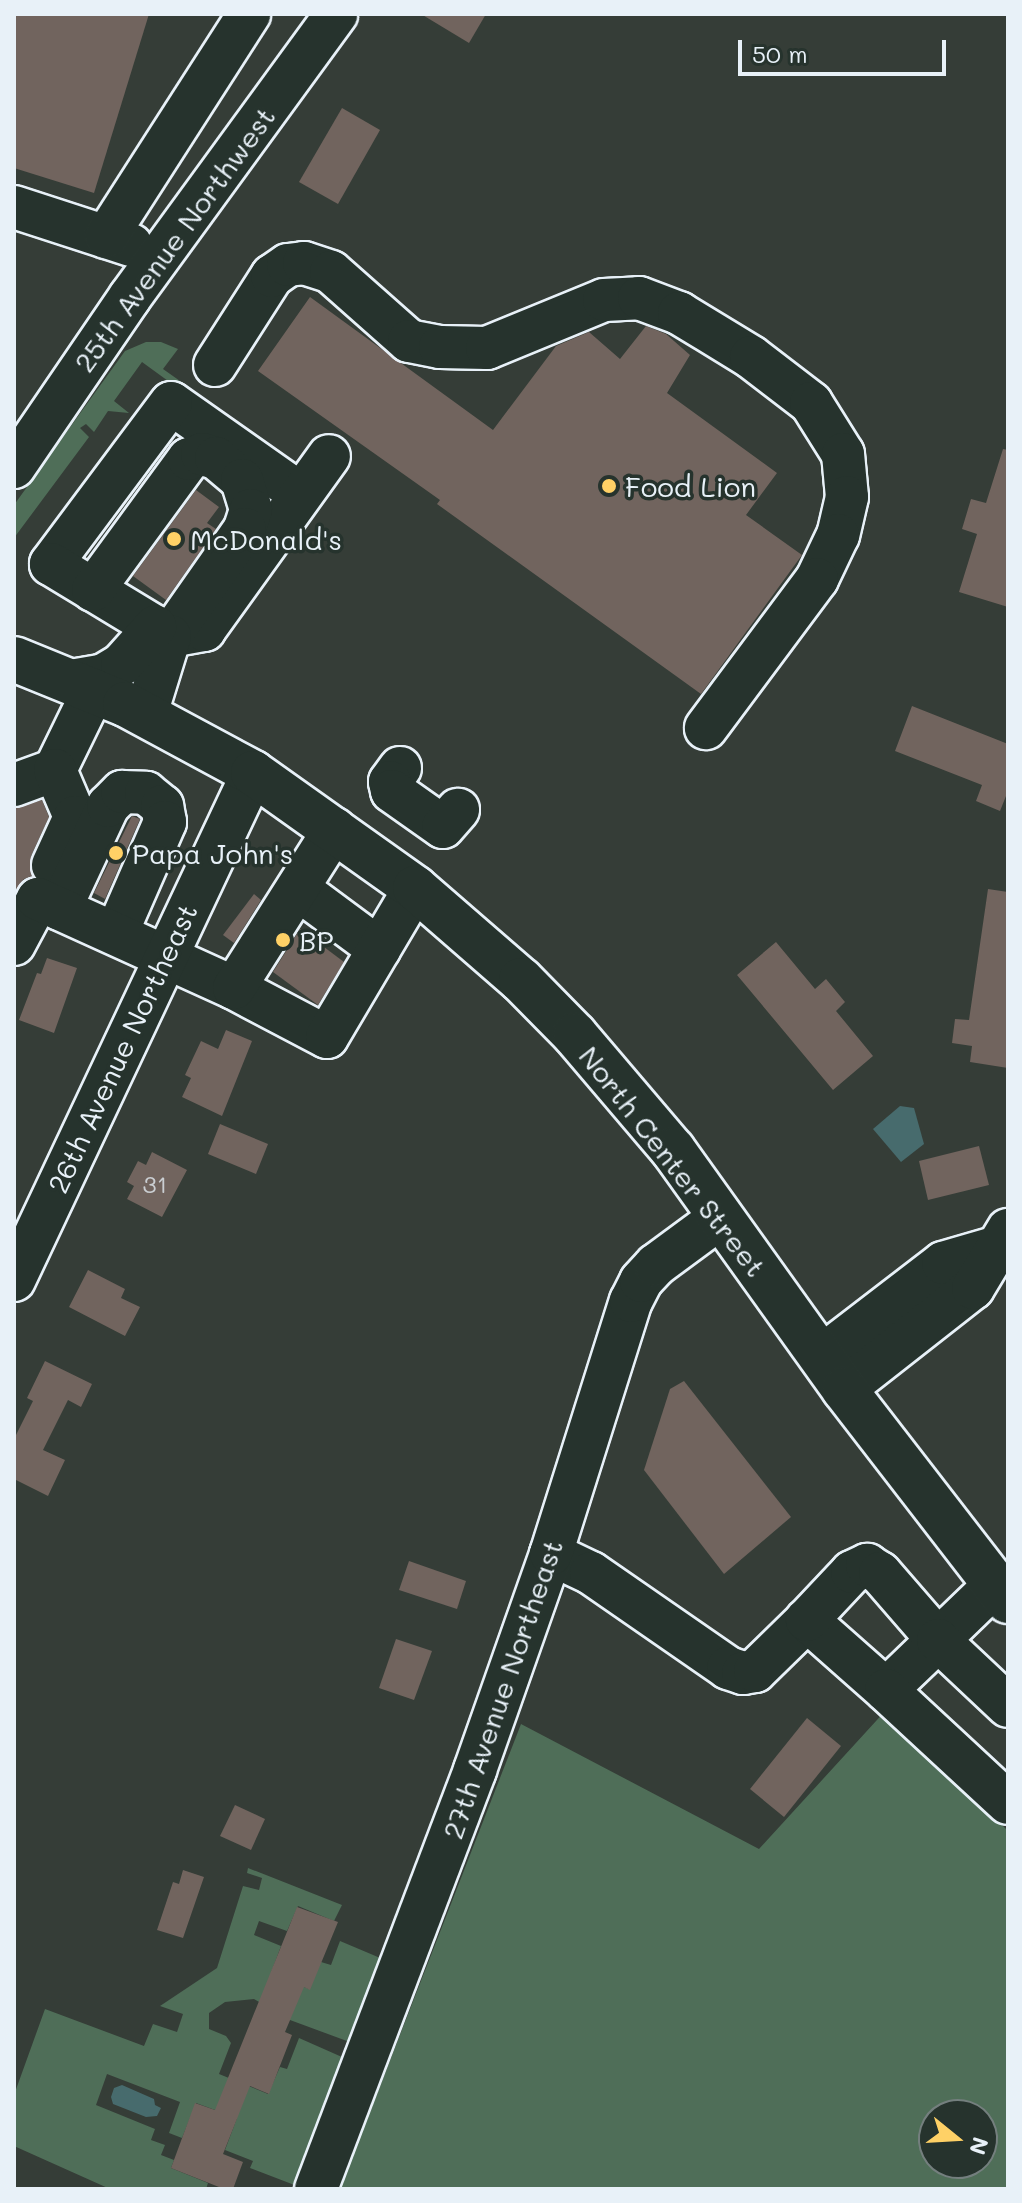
<!DOCTYPE html>
<style>
body{margin:0}
#map{position:relative;width:1022px;height:2203px;overflow:hidden;background:#353d37;font-family:Mali,sans-serif}
div>[style]{position:absolute}
.green>*{inset:0;background:#4f6e58}
.water>*{inset:0;background:#476b6d}
.building>*{inset:0;background:#71645e}
.roads{filter:drop-shadow(2px 0 #e8f1f8) drop-shadow(-2px 0 #e8f1f8) drop-shadow(0 2px #e8f1f8) drop-shadow(0 -2px #e8f1f8)}
.minor>*{height:42px;margin:-21px;padding:0 21px;transform-origin:21px;border-radius:21px;background:#26332d}
.major>*{height:44px;margin:-22px;padding:0 22px;transform-origin:22px;border-radius:22px;background:#26332d}
.dots>*{width:22px;height:22px;translate:-50% -50%;box-sizing:border-box;border:4px solid #26332d;border-radius:50%}
span{translate:-50% -50%;white-space:nowrap;text-align:center;line-height:1.15;-webkit-text-stroke:7px #26332d;paint-order:stroke}
.number-label{font-size:24px;color:#caced2}
.number-label span{-webkit-text-stroke-width:0}
.street-label{font-size:28px;color:#e8f1f8}
.poi-label{font-size:28px;color:#e8f1f8}
.left{translate:0 -50%;text-align:left}
.frame{position:absolute;inset:0;border:16px solid #e8f1f8;pointer-events:none}
.north{position:absolute;left:918px;top:2099px;width:80px;height:80px;box-sizing:border-box;background:#26332d;border:2px solid #747f7e;border-radius:50%;rotate:108deg;font-size:22px;font-weight:700;line-height:32px;text-align:center;color:#e8f1f8}
.north::after{content:'';display:block;margin:auto;width:28px;height:36px;background:#ffd166;clip-path:polygon(50% 0,100% 100%,50% 72%,0 100%)}
.scale{position:absolute;left:738px;top:40px;width:208px;height:36px;box-sizing:border-box;border:4px solid #e8f1f8;border-top:0;padding-left:10px;font-size:24px;line-height:28px;white-space:nowrap;color:#e8f1f8;-webkit-text-stroke:6px #26332d;paint-order:stroke}
</style>
<div id="map">
<div class="green">
<div style="clip-path:polygon(161px 342px,178px 349px,163px 369px,278px 450px,274px 458px,142px 362px,114px 401px,129px 413px,108px 411px,94px 432px,86px 424px,80px 428px,89px 437px,14px 538px,14px 505px,125px 351px,146px 342px)"></div>
<div style="clip-path:polygon(evenodd,887px 1709px,1008px 1831px,1008px 2189px,340px 2189px,521px 1724px,759px 1849px,887px 1709px,934px 2115px,982px 2115px,982px 2163px,934px 2163px,934px 2115px)"></div>
<div style="clip-path:polygon(248px 1868px,342px 1905px,334px 1921px,298px 1906px,287px 1931px,259px 1921px,254px 1935px,281px 1946px,271px 1973px,309px 1989px,321px 1962px,331px 1965px,340px 1941px,385px 1960px,355px 2044px,290px 2020px,254px 1999px,225px 2002px,209px 2013px,209px 2029px,226px 2036px,231px 2043px,219px 2074px,268px 2094px,280px 2067px,287px 2069px,299px 2038px,351px 2061px,297px 2186px,250px 2168px,253px 2161px,225px 2150px,237px 2118px,196px 2103px,182px 2138px,169px 2133px,180px 2102px,107px 2074px,96px 2105px,155px 2129px,151px 2140px,165px 2145px,161px 2155px,174px 2160px,171px 2168px,208px 2183px,206px 2189px,110px 2189px,14px 2146px,14px 2095px,45px 2009px,144px 2046px,153px 2024px,177px 2032px,183px 2014px,160px 2006px,217px 1968px,243px 1886px,259px 1890px,262px 1878px,247px 1873px)"></div>
</div>
<div class="water">
<div style="clip-path:polygon(900px 1106px,914px 1108px,924px 1144px,901px 1162px,873px 1129px)"></div>
<div style="clip-path:polygon(122px 2085px,154px 2099px,155px 2105px,161px 2108px,157px 2116px,146px 2117px,113px 2104px,111px 2097px,114px 2088px)"></div>
</div>
<div class="building">
<div style="clip-path:polygon(14px 14px,149px 14px,94px 193px,14px 168px)"></div>
<div style="clip-path:polygon(421px 14px,486px 14px,469px 43px)"></div>
<div style="clip-path:polygon(342px 108px,380px 130px,338px 204px,299px 182px)"></div>
<div style="clip-path:polygon(310px 297px,493px 430px,556px 346px,589px 332px,620px 359px,646px 326px,666px 334px,690px 355px,667px 393px,777px 473px,746px 515px,802px 555px,701px 694px,437px 504px,440px 500px,258px 371px)"></div>
<div style="clip-path:polygon(1003px 449px,1008px 450px,1008px 607px,959px 592px,977px 534px,962px 529px,971px 499px,986px 503px)"></div>
<div style="clip-path:polygon(196px 490px,219px 507px,207px 523px,216px 529px,166px 600px,133px 576px)"></div>
<div style="clip-path:polygon(912px 706px,1008px 744px,1008px 791px,1000px 811px,976px 801px,982px 785px,895px 751px)"></div>
<div style="clip-path:polygon(42px 800px,49px 817px,31px 856px,32px 876px,24px 879px,14px 893px,14px 808px)"></div>
<div style="clip-path:polygon(132px 816px,140px 819px,105px 899px,94px 893px)"></div>
<div style="clip-path:polygon(988px 889px,1008px 892px,1008px 1068px,970px 1062px,972px 1046px,952px 1043px,955px 1019px,969px 1020px)"></div>
<div style="clip-path:polygon(254px 894px,261px 900px,234px 943px,223px 935px)"></div>
<div style="clip-path:polygon(300px 929px,344px 962px,318px 1005px,273px 972px)"></div>
<div style="clip-path:polygon(776px 942px,815px 989px,826px 979px,845px 1002px,836px 1011px,873px 1056px,833px 1090px,737px 975px)"></div>
<div style="clip-path:polygon(47px 958px,77px 968px,54px 1033px,19px 1020px,37px 973px,41px 974px)"></div>
<div style="clip-path:polygon(226px 1030px,252px 1041px,222px 1116px,182px 1097px,191px 1078px,185px 1075px,201px 1041px,218px 1049px)"></div>
<div style="clip-path:polygon(220px 1124px,268px 1144px,256px 1174px,208px 1154px)"></div>
<div style="clip-path:polygon(979px 1146px,989px 1185px,928px 1200px,919px 1161px)"></div>
<div style="clip-path:polygon(152px 1152px,187px 1170px,162px 1217px,127px 1199px,134px 1186px,127px 1182px,138px 1161px,146px 1165px)"></div>
<div style="clip-path:polygon(88px 1270px,125px 1289px,121px 1298px,140px 1307px,125px 1336px,69px 1307px)"></div>
<div style="clip-path:polygon(45px 1361px,92px 1384px,81px 1407px,68px 1400px,43px 1450px,65px 1460px,48px 1496px,14px 1479px,14px 1439px,33px 1401px,27px 1398px)"></div>
<div style="clip-path:polygon(684px 1381px,791px 1517px,724px 1574px,644px 1470px,670px 1389px)"></div>
<div style="clip-path:polygon(409px 1561px,466px 1581px,457px 1609px,399px 1590px)"></div>
<div style="clip-path:polygon(396px 1639px,432px 1651px,414px 1700px,379px 1688px)"></div>
<div style="clip-path:polygon(807px 1718px,841px 1746px,784px 1817px,750px 1789px)"></div>
<div style="clip-path:polygon(235px 1805px,265px 1819px,251px 1850px,220px 1836px)"></div>
<div style="clip-path:polygon(183px 1870px,204px 1877px,183px 1938px,157px 1930px,173px 1882px,179px 1884px)"></div>
<div style="clip-path:polygon(297px 1907px,338px 1922px,310px 1990px,304px 1987px,285px 2032px,292px 2035px,269px 2094px,250px 2086px,223px 2154px,243px 2162px,233px 2189px,224px 2189px,171px 2168px,195px 2103px,215px 2110px)"></div>
</div>
<div class="roads">
<div class="minor">
<div style="left:14px;top:207px;width:123px;rotate:18deg"></div>
<div style="left:106px;top:237px;width:265px;rotate:-57.3deg"></div>
<div style="left:215px;top:365px;width:106px;rotate:-57.4deg"></div>
<div style="left:272px;top:276px;width:19px;rotate:-35deg"></div>
<div style="left:288px;top:265px;width:16px;rotate:-7deg"></div>
<div style="left:304px;top:263px;width:28px;rotate:18deg"></div>
<div style="left:331px;top:272px;width:104px;rotate:41.5deg"></div>
<div style="left:409px;top:341px;width:32px;rotate:11deg"></div>
<div style="left:440px;top:347px;width:47px;rotate:1.2deg"></div>
<div style="left:487px;top:348px;width:126px;rotate:-22.3deg"></div>
<div style="left:604px;top:300px;width:35px;rotate:-3deg"></div>
<div style="left:639px;top:298px;width:43px;rotate:20.6deg"></div>
<div style="left:679px;top:313px;width:84px;rotate:31.4deg"></div>
<div style="left:751px;top:357px;width:76px;rotate:37.5deg"></div>
<div style="left:811px;top:403px;width:60px;rotate:57.9deg"></div>
<div style="left:843px;top:454px;width:43px;rotate:84.7deg"></div>
<div style="left:847px;top:497px;width:39px;rotate:103deg"></div>
<div style="left:838px;top:535px;width:49px;rotate:115.5deg"></div>
<div style="left:817px;top:579px;width:186px;rotate:126.7deg"></div>
<div style="left:14px;top:467px;width:206px;rotate:-55.7deg"></div>
<div style="left:130px;top:297px;width:350px;rotate:-53.9deg"></div>
<div style="left:299px;top:493px;width:156px;rotate:-144.9deg"></div>
<div style="left:171px;top:403px;width:201px;rotate:126.7deg"></div>
<div style="left:51px;top:564px;width:139px;rotate:31.2deg"></div>
<div style="left:170px;top:636px;width:35px;rotate:-10deg"></div>
<div style="left:204px;top:630px;width:214px;rotate:-54.3deg"></div>
<div style="left:93px;top:590px;width:162px;rotate:-53.8deg"></div>
<div style="left:189px;top:459px;width:14px;rotate:-21deg"></div>
<div style="left:202px;top:454px;width:15px;rotate:16deg"></div>
<div style="left:216px;top:458px;width:34px;rotate:40deg"></div>
<div style="left:242px;top:480px;width:31px;rotate:73deg"></div>
<div style="left:251px;top:510px;width:20px;rotate:108deg"></div>
<div style="left:245px;top:529px;width:131px;rotate:125deg"></div>
<div style="left:170px;top:636px;width:82px;rotate:107.1deg"></div>
<div style="left:71px;top:681px;width:34px;rotate:-10deg"></div>
<div style="left:104px;top:675px;width:21px;rotate:-31deg"></div>
<div style="left:122px;top:664px;width:50px;rotate:-48.3deg"></div>
<div style="left:400px;top:768px;width:17px;rotate:126deg"></div>
<div style="left:390px;top:782px;width:9px;rotate:77deg"></div>
<div style="left:392px;top:791px;width:62px;rotate:35.2deg"></div>
<div style="left:443px;top:827px;width:23px;rotate:-49deg"></div>
<div style="left:55px;top:770px;width:89px;rotate:-64deg"></div>
<div style="left:14px;top:785px;width:44px;rotate:-20.1deg"></div>
<div style="left:55px;top:770px;width:51px;rotate:66.9deg"></div>
<div style="left:75px;top:817px;width:53px;rotate:114.6deg"></div>
<div style="left:298px;top:889px;width:101px;rotate:36.5deg"></div>
<div style="left:60px;top:909px;width:114px;rotate:-65deg"></div>
<div style="left:108px;top:806px;width:20px;rotate:-45deg"></div>
<div style="left:122px;top:792px;width:24px;rotate:2deg"></div>
<div style="left:146px;top:793px;width:21px;rotate:39deg"></div>
<div style="left:162px;top:806px;width:16px;rotate:79deg"></div>
<div style="left:165px;top:822px;width:122px;rotate:113.6deg"></div>
<div style="left:14px;top:944px;width:51px;rotate:-61.9deg"></div>
<div style="left:38px;top:899px;width:215px;rotate:24.4deg"></div>
<div style="left:234px;top:988px;width:105px;rotate:27.8deg"></div>
<div style="left:327px;top:1037px;width:173px;rotate:-59.4deg"></div>
<div style="left:234px;top:988px;width:188px;rotate:-57.6deg"></div>
<div style="left:14px;top:1280px;width:561px;rotate:-64.76deg"></div>
<div style="left:821px;top:1357px;width:154px;rotate:-37.6deg"></div>
<div style="left:943px;top:1263px;width:53px;rotate:-16.4deg"></div>
<div style="left:844px;top:1389px;width:164px;rotate:-38.1deg"></div>
<div style="left:973px;top:1288px;width:68px;rotate:-58.9deg"></div>
<div style="left:551px;top:1554px;width:44px;rotate:25.4deg"></div>
<div style="left:591px;top:1573px;width:167px;rotate:34.7deg"></div>
<div style="left:728px;top:1668px;width:16px;rotate:18deg"></div>
<div style="left:743px;top:1673px;width:12px;rotate:-9deg"></div>
<div style="left:755px;top:1671px;width:73px;rotate:-44.4deg"></div>
<div style="left:995px;top:1585px;width:79px;rotate:136deg"></div>
<div style="left:938px;top:1640px;width:72px;rotate:136.1deg"></div>
<div style="left:886px;top:1690px;width:106px;rotate:-138.5deg"></div>
<div style="left:807px;top:1620px;width:66px;rotate:-46.8deg"></div>
<div style="left:852px;top:1572px;width:17px;rotate:-25deg"></div>
<div style="left:867px;top:1565px;width:15px;rotate:32deg"></div>
<div style="left:880px;top:1573px;width:89px;rotate:49.1deg"></div>
<div style="left:938px;top:1640px;width:96px;rotate:43.3deg"></div>
<div style="left:886px;top:1690px;width:166px;rotate:42.8deg"></div>
<div style="left:316px;top:2189px;width:448px;rotate:-69.2deg"></div>
<div style="left:475px;top:1770px;width:229px;rotate:-70.6deg"></div>
<div style="left:551px;top:1554px;width:265px;rotate:-72.5deg"></div>
<div style="left:631px;top:1301px;width:22px;rotate:-63deg"></div>
<div style="left:641px;top:1281px;width:22px;rotate:-47deg"></div>
<div style="left:656px;top:1265px;width:81px;rotate:-36.4deg"></div>
</div>
<div class="major">
<div style="left:14px;top:659px;width:120px;rotate:22.1deg"></div>
<div style="left:125px;top:704px;width:145px;rotate:28.3deg"></div>
<div style="left:253px;top:773px;width:199px;rotate:35.4deg"></div>
<div style="left:415px;top:888px;width:140px;rotate:41deg"></div>
<div style="left:521px;top:980px;width:77px;rotate:45.5deg"></div>
<div style="left:575px;top:1035px;width:151px;rotate:49.6deg"></div>
<div style="left:673px;top:1150px;width:294px;rotate:54.4deg"></div>
<div style="left:844px;top:1389px;width:268px;rotate:52.3deg"></div>
</div>
</div>
<div class="dots">
<div style="left:609px;top:486px;background:#ffd166"></div>
<div style="left:174px;top:539px;background:#ffd166"></div>
<div style="left:116px;top:853px;background:#ffd166"></div>
<div style="left:283px;top:940px;background:#ffd166"></div>
</div>
<div class="number-label">
<span style="left:155px;top:1184px">31</span>
</div>
<div class="street-label">
<span style="left:174px;top:239px;rotate:-54deg">25th Avenue Northwest</span>
<span style="left:122px;top:1048px;rotate:-65deg">26th Avenue Northeast</span>
<span style="left:673px;top:1161px;rotate:52deg">North Center Street</span>
<span style="left:502px;top:1689px;rotate:-71deg">27th Avenue Northeast</span>
</div>
<div class="poi-label">
<span class="left" style="left:625px;top:486px">Food Lion</span>
<span class="left" style="left:190px;top:539px">McDonald's</span>
<span class="left" style="left:132px;top:853px">Papa John's</span>
<span class="left" style="left:299px;top:940px">BP</span>
</div>
<div class="frame"></div>
<div class="north">N</div>
<div class="scale">50 m</div>
</div>
